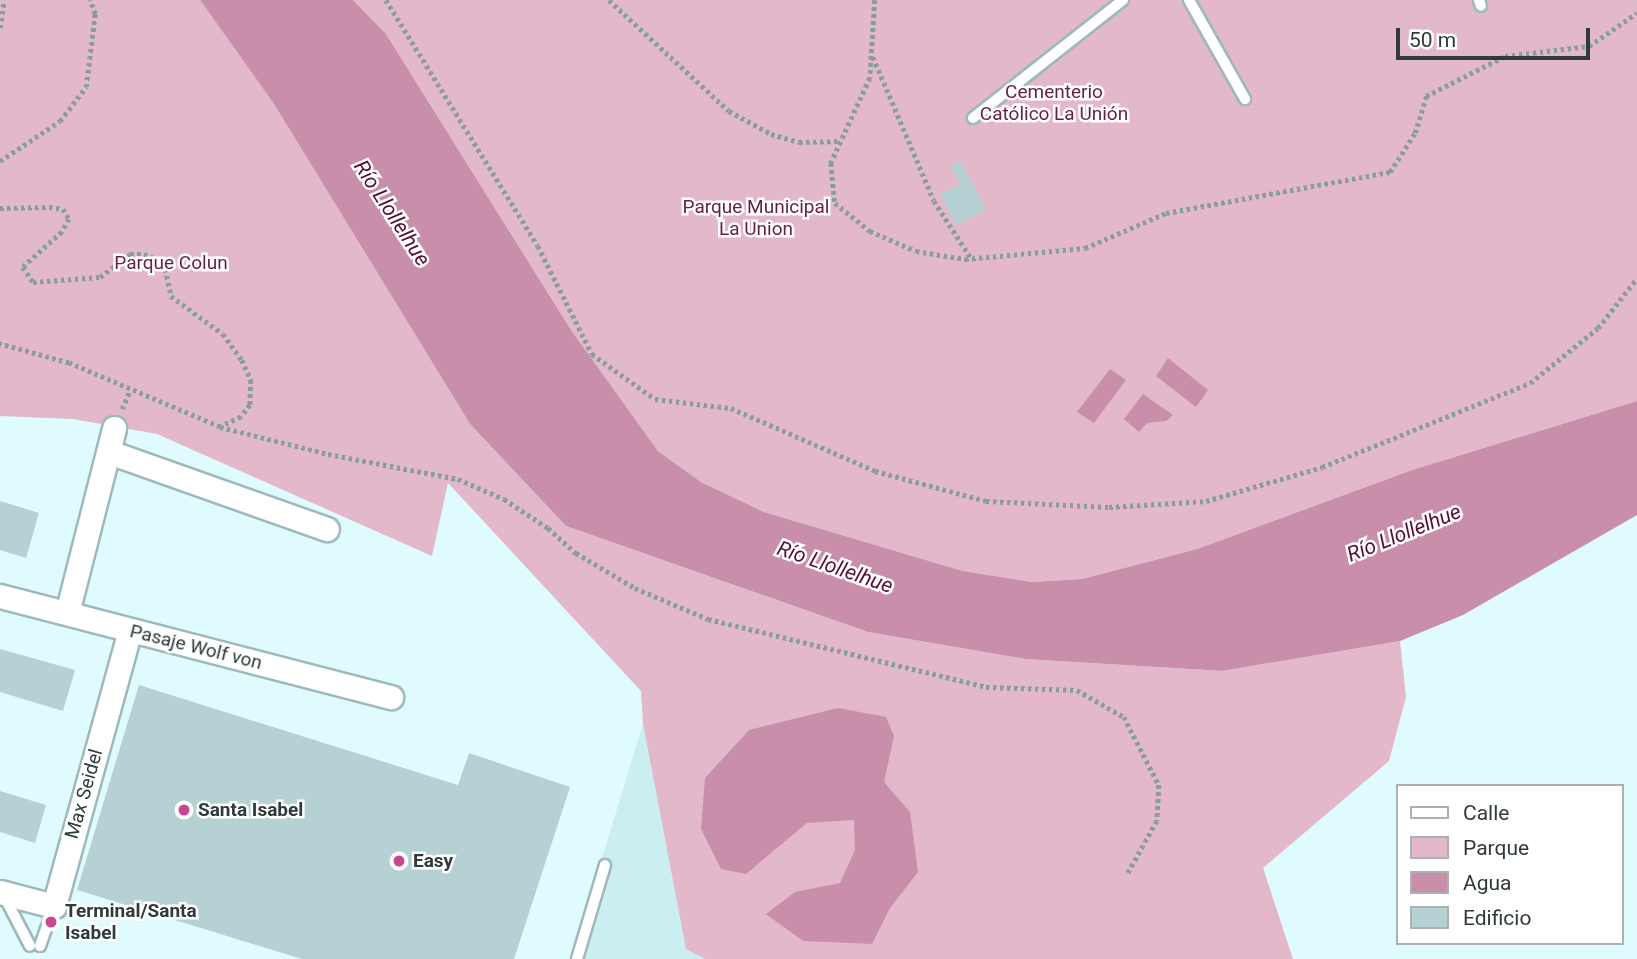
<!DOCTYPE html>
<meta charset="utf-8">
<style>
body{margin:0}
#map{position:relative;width:1637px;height:959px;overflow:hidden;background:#dffbfd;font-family:Roboto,sans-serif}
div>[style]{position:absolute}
.built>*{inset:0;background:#cbeef1}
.green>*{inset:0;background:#e3b8cb}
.water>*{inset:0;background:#c98ea9}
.building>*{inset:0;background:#b6d1d4}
.path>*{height:4.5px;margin-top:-2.25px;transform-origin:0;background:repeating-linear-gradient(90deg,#899d9e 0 3.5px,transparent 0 7px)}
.roads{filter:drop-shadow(2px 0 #9eb9bb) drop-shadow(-2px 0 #9eb9bb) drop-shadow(0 2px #9eb9bb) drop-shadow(0 -2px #9eb9bb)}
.service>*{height:10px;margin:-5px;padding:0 5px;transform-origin:5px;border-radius:5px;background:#fff}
.minor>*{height:23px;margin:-11.5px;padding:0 11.5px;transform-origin:11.5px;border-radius:11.5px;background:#fff}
.dots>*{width:19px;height:19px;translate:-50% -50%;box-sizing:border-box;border:4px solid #fff;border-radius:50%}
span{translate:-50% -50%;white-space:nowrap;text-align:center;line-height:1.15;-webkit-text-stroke:5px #fff;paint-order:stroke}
.park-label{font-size:19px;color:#651f45}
.street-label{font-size:19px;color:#2f3a3b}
.poi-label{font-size:19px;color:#2f3a3b;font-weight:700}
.left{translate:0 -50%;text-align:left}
.water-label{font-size:21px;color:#550f37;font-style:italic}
.legend{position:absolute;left:1396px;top:784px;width:228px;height:161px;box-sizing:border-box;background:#fff;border:2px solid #acb0b1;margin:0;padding:9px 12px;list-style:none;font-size:21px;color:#2f3a3b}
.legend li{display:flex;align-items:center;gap:14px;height:35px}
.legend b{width:35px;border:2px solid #acb0b1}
.scale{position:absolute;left:1396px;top:28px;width:194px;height:32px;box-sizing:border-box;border:4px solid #2f3a3b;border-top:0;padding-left:9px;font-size:21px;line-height:24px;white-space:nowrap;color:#2f3a3b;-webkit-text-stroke:5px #fff;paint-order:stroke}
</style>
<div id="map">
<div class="built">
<div style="clip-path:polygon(643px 724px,686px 948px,705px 959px,571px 959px)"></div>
</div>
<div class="green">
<div style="clip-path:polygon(0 0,200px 0,274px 104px,470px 424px,566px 526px,868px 632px,1026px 659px,1222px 671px,1400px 641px,1406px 697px,1389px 761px,1263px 868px,1293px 959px,705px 959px,686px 949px,643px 724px,641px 691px,448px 483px,432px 556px,157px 434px,73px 419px,0 416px)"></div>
<div style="clip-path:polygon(353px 0,1637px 0,1637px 401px,1412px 470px,1197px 549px,1082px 579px,1032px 582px,963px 571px,764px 512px,701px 482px,658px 451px,571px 330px,386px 34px)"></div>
</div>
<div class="water">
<div style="clip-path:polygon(200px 0,353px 0,386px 34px,571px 330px,658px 451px,701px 482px,764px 512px,963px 571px,1032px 582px,1082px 579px,1197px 549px,1412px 470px,1637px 401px,1637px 515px,1463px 615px,1400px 641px,1222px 671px,1026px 659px,868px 632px,566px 526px,470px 424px,274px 104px)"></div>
<div style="clip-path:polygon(1168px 358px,1208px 390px,1196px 407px,1156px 376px)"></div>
<div style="clip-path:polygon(1110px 369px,1126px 380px,1094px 423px,1077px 412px)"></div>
<div style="clip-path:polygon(1143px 394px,1173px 415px,1166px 421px,1147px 423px,1139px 432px,1124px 419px)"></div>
<div style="clip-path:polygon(838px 708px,886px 717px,894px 736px,884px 782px,910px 812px,918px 872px,890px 908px,872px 944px,803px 941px,766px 914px,795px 892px,840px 883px,855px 850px,854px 820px,807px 823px,746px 874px,721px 869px,701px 829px,705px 778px,749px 730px)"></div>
</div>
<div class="building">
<div style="clip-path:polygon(961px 161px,986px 210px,956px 225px,940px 194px,960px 184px,950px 166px)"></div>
<div style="clip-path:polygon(0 501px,39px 513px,26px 558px,0 550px)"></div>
<div style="clip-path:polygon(0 649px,75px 670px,63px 711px,0 692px)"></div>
<div style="clip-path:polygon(139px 685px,458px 785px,469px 753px,570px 787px,514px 959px,302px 959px,77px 890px)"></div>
<div style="clip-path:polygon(0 791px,46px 805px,35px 843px,0 832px)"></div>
</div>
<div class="path">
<div style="left:386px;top:0;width:289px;rotate:58.3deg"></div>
<div style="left:538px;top:246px;width:121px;rotate:63.4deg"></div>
<div style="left:592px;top:354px;width:77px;rotate:35.5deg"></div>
<div style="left:655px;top:399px;width:77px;rotate:6.8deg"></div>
<div style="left:731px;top:408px;width:157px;rotate:23.6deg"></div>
<div style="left:875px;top:471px;width:115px;rotate:15.1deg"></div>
<div style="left:986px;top:501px;width:123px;rotate:2.8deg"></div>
<div style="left:1109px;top:507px;width:97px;rotate:-3.5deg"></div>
<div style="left:1206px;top:501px;width:121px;rotate:-16.3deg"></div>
<div style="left:1322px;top:467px;width:224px;rotate:-22deg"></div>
<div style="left:1530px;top:383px;width:87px;rotate:-39deg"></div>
<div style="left:1598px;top:328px;width:63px;rotate:-52deg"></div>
<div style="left:609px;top:0;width:163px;rotate:42.8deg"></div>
<div style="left:729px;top:111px;width:48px;rotate:28.7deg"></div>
<div style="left:771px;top:134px;width:29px;rotate:16deg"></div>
<div style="left:799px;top:142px;width:42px;rotate:-1.4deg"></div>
<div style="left:875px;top:0;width:78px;rotate:93.7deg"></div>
<div style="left:870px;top:78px;width:94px;rotate:114.6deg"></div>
<div style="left:831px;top:163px;width:40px;rotate:84.3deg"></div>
<div style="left:835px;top:203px;width:45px;rotate:38.7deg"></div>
<div style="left:870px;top:231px;width:50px;rotate:23.5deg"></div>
<div style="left:916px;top:251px;width:50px;rotate:9.3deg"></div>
<div style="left:965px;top:259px;width:121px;rotate:-5.2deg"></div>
<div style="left:1085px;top:248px;width:88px;rotate:-23.4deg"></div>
<div style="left:1166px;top:213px;width:228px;rotate:-10.4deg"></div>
<div style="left:1390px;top:172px;width:46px;rotate:-57.3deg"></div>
<div style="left:1415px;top:133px;width:39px;rotate:-73deg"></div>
<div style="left:1426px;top:96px;width:89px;rotate:-26.9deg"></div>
<div style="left:1505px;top:56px;width:85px;rotate:-6.8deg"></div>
<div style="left:1589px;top:46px;width:58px;rotate:-34.5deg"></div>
<div style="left:0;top:28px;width:28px;rotate:-82deg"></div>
<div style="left:873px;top:57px;width:156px;rotate:67deg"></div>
<div style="left:934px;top:201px;width:68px;rotate:57deg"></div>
<div style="left:0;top:161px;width:72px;rotate:-33.7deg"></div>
<div style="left:60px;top:121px;width:43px;rotate:-52.6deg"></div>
<div style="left:86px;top:87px;width:74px;rotate:-83deg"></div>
<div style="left:95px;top:14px;width:15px;rotate:-110deg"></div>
<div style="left:0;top:208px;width:49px;rotate:-1.2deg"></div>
<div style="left:49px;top:207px;width:14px;rotate:8deg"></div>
<div style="left:63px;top:209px;width:12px;rotate:59deg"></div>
<div style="left:69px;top:219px;width:15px;rotate:118deg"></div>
<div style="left:62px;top:232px;width:52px;rotate:138.1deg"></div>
<div style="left:23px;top:267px;width:18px;rotate:56deg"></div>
<div style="left:33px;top:282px;width:67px;rotate:-4.3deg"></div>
<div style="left:100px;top:277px;width:38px;rotate:-37deg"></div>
<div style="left:130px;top:254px;width:14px"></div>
<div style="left:144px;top:254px;width:22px;rotate:22deg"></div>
<div style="left:164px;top:262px;width:35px;rotate:78deg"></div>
<div style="left:171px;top:296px;width:64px;rotate:36.2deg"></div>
<div style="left:223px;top:334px;width:32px;rotate:54deg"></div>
<div style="left:242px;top:360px;width:22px;rotate:66deg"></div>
<div style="left:251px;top:380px;width:25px;rotate:92deg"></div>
<div style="left:250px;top:405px;width:15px;rotate:127deg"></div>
<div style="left:241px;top:417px;width:23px;rotate:155deg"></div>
<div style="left:220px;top:427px;width:164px;rotate:-157deg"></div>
<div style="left:69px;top:363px;width:72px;rotate:-164.6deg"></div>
<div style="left:122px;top:409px;width:21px;rotate:-67deg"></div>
<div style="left:220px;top:427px;width:111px;rotate:14deg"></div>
<div style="left:328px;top:454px;width:132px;rotate:10.9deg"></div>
<div style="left:458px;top:479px;width:50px;rotate:23.5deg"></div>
<div style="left:504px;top:499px;width:53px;rotate:33.4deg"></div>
<div style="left:548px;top:528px;width:38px;rotate:42deg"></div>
<div style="left:576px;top:553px;width:69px;rotate:30.7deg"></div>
<div style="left:635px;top:588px;width:79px;rotate:23deg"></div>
<div style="left:708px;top:619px;width:286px;rotate:13.7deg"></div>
<div style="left:986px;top:687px;width:91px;rotate:1.9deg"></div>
<div style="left:1077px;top:690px;width:54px;rotate:29.9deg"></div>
<div style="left:1124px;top:717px;width:76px;rotate:62.8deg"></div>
<div style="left:1159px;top:785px;width:36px;rotate:93deg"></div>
<div style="left:1157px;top:821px;width:60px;rotate:119.1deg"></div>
</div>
<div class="roads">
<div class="service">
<div style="left:1189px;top:0;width:114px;rotate:60.5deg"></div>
<div style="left:1479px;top:0;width:6px;rotate:72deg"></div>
<div style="left:973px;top:118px;width:191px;rotate:-38.2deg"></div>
<div style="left:4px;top:896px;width:56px;rotate:62.5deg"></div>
<div style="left:40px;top:946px;width:42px;rotate:-70.7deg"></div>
<div style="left:577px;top:959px;width:98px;rotate:-73.4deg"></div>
</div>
<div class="minor">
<div style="left:109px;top:452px;width:231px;rotate:19.5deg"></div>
<div style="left:0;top:596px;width:404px;rotate:14.5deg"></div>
<div style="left:67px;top:613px;width:191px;rotate:-75.7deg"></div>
<div style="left:0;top:892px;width:56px;rotate:14.5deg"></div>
<div style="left:54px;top:906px;width:286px;rotate:-74.6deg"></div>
</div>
</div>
<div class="dots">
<div style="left:184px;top:810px;background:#c9478e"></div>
<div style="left:399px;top:861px;background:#c9478e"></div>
<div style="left:51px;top:922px;background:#c9478e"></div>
</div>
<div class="park-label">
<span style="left:1054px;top:103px">Cementerio<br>Católico La Unión</span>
<span style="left:756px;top:218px">Parque Municipal<br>La Union</span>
<span style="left:171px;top:263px">Parque Colun</span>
</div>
<div class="street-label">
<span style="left:196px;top:647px;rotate:14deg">Pasaje Wolf von</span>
<span style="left:84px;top:794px;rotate:-74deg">Max Seidel</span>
</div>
<div class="poi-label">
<span class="left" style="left:198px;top:810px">Santa Isabel</span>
<span class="left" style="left:413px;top:861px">Easy</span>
<span class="left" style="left:65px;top:922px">Terminal/Santa<br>Isabel</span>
</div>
<div class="water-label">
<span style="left:392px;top:213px;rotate:57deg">Río Llollelhue</span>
<span style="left:1404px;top:533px;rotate:-22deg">Río Llollelhue</span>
<span style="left:835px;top:567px;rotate:19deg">Río Llollelhue</span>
</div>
<ul class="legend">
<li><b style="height:9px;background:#fff"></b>Calle</li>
<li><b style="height:19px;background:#e3b8cb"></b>Parque</li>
<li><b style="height:19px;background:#c98ea9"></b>Agua</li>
<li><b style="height:19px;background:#b6d1d4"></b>Edificio</li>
</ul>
<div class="scale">50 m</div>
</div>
